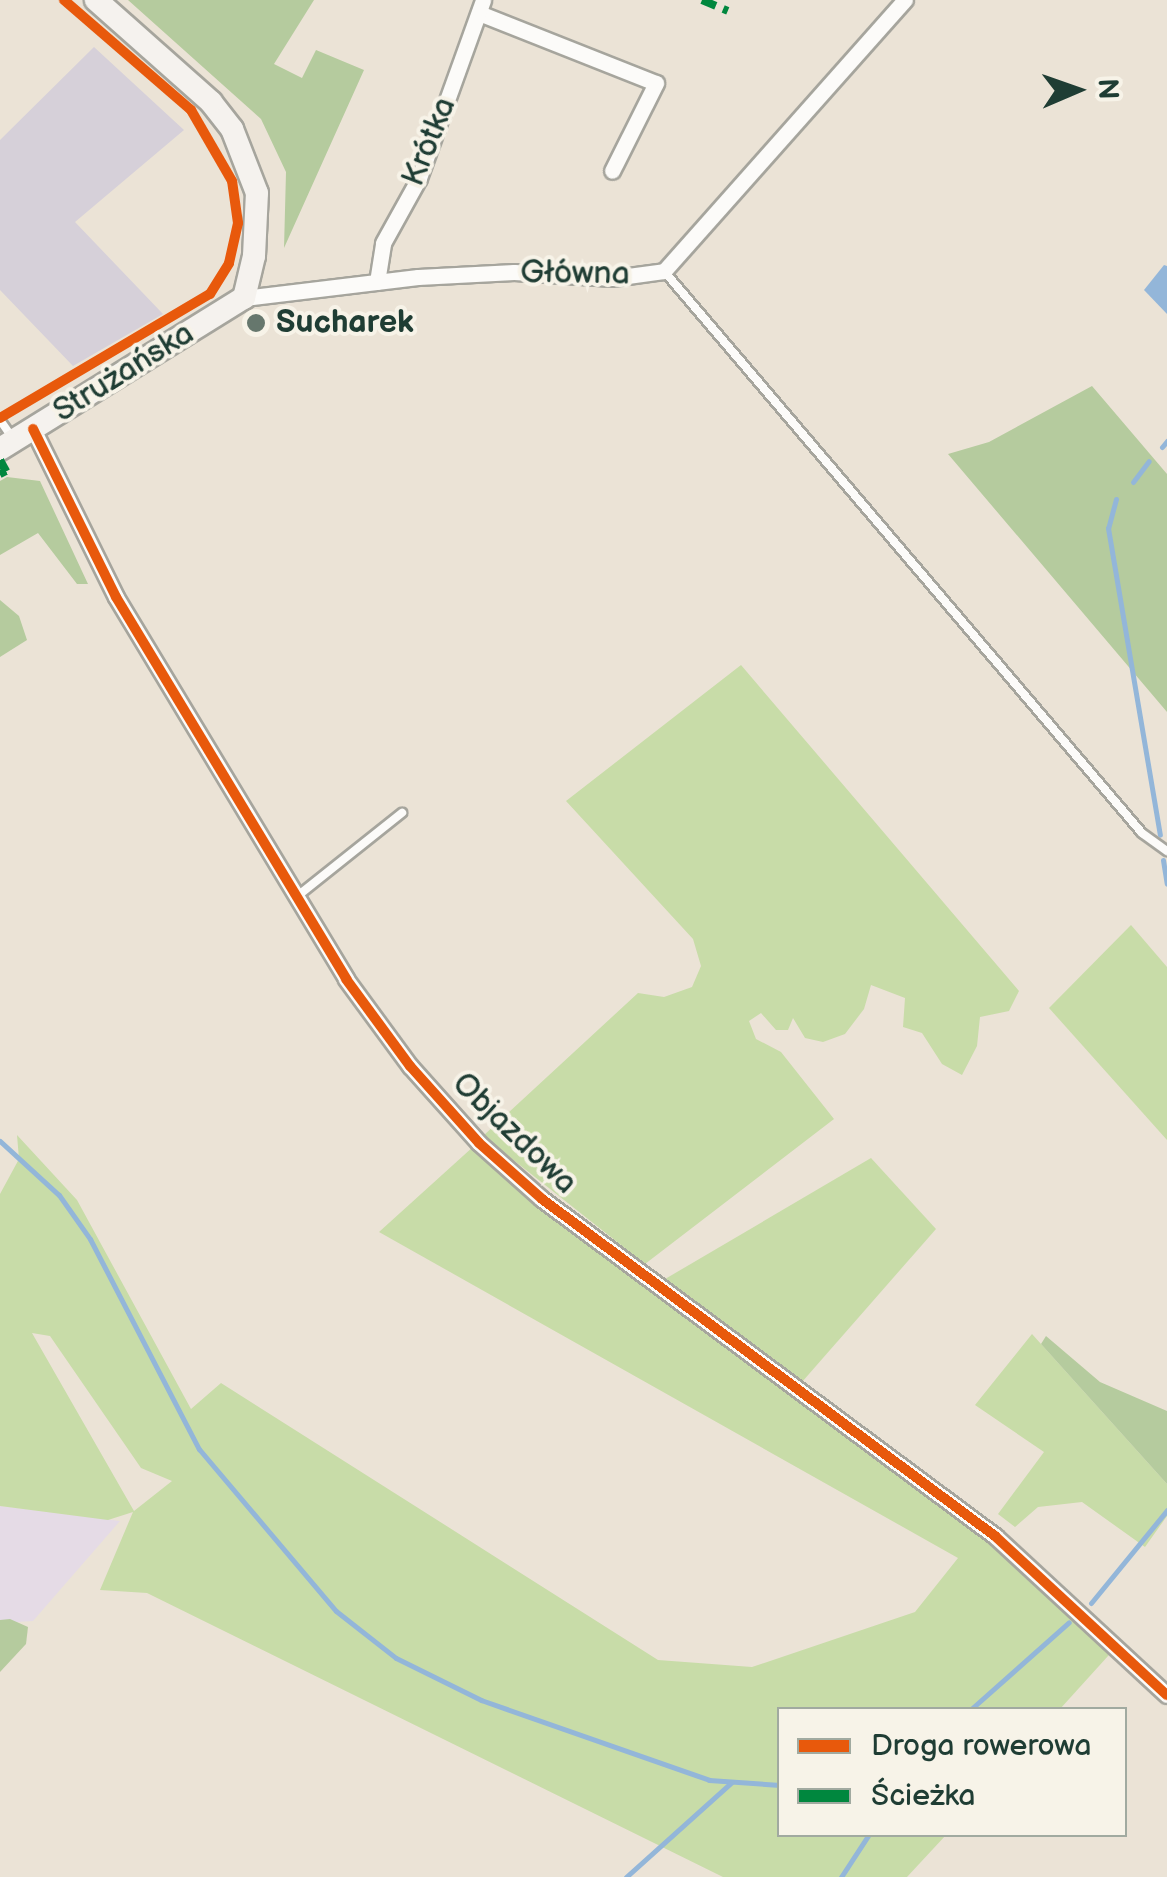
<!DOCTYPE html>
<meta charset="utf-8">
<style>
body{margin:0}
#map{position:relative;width:1167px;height:1877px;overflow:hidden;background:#ebe3d6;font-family:"Balsamiq Sans",sans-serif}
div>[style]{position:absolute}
.built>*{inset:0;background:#e5dbe6}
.industrial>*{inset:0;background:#d6d0d9}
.green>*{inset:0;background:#c8dca8}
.forest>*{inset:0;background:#b5cb9e}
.water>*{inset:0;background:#93b6d9}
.stream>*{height:5px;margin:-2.5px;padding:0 2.5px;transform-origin:2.5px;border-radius:2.5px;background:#93b6d9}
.roads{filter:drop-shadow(2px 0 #a6a59d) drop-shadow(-2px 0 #a6a59d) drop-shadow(0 2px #a6a59d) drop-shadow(0 -2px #a6a59d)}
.service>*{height:8px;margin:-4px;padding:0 4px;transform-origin:4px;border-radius:4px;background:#fcfbf9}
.minor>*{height:15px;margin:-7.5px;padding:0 7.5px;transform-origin:7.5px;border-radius:7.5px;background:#fcfbf9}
.secondary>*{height:22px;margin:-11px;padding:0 11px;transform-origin:11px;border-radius:11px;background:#f5f2ee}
.quiet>*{height:8px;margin-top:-4px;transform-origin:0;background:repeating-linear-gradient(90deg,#00873e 0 15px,transparent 0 23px)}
.cycleway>*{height:10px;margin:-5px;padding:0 5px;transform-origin:5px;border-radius:5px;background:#e8590c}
.dots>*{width:28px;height:28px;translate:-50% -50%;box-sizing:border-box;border:5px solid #f7f3e8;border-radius:50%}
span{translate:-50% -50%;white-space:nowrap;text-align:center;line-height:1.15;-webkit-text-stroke:8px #f7f3e8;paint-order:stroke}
.street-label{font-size:32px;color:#1f3d34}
.poi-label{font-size:32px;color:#1f3d34;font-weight:700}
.left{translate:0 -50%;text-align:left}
.legend{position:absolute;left:777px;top:1707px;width:350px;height:130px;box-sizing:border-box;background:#f7f3e8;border:2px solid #a1aaa0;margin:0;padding:12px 18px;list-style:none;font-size:30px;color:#1f3d34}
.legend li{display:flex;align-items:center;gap:20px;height:50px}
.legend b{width:50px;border:2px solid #a1aaa0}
.north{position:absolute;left:1027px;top:40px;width:100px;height:100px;-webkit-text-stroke:8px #f7f3e8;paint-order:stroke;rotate:88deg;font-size:28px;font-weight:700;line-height:40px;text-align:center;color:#1f3d34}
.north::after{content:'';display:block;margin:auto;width:35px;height:45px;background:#1f3d34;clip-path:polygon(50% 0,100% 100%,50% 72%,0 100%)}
</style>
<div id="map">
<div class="built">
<div style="clip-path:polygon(0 1506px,120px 1521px,33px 1621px,0 1623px)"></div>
</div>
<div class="industrial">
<div style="clip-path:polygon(94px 47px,184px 130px,75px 222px,163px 314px,73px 366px,0 290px,0 140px)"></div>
</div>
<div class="green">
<div style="clip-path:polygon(741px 665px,1019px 991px,1009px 1011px,980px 1017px,977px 1046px,962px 1075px,942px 1064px,922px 1033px,903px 1027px,905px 998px,871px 985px,864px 1009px,845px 1034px,823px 1042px,805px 1038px,793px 1018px,788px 1030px,776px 1030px,761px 1013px,749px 1021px,756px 1039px,781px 1052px,834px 1119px,645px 1264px,483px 1136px,638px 993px,664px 997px,692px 987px,701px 966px,693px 939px,566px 801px)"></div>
<div style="clip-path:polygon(1131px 925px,1167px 967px,1167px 1140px,1049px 1008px)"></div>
<div style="clip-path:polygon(evenodd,17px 1135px,77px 1200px,191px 1409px,221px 1383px,658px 1660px,752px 1667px,915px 1612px,958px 1558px,379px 1232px,474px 1146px,508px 1182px,977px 1531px,1068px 1610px,1069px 1618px,1118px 1645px,1060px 1709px,780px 1710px,780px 1834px,946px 1835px,907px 1877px,723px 1877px,147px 1593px,100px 1590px,133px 1512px,108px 1520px,0 1506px,0 1194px,19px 1159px,17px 1135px,32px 1333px,50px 1336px,141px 1468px,172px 1481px,134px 1511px,32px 1333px)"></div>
<div style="clip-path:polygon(871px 1158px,936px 1229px,802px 1382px,660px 1282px)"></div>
<div style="clip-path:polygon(1032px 1334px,1167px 1484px,1167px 1516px,1145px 1547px,1082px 1502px,1038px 1507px,1015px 1527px,998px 1514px,1044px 1452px,975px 1405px)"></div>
</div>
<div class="forest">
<div style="clip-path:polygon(128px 0,314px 0,274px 64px,302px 78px,316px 50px,364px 70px,284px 248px,286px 172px,261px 119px)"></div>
<div style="clip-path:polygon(1092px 386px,1167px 474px,1167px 712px,948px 454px,989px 442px)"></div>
<div style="clip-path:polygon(7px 477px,40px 481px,88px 584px,77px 584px,38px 533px,0 555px,0 481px)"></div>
<div style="clip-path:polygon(0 600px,19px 616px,27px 640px,0 657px)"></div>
<div style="clip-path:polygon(1046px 1336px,1100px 1382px,1167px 1411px,1167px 1484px,1041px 1344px)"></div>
<div style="clip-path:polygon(10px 1619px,28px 1627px,26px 1644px,0 1672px,0 1620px)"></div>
</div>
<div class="water">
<div style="clip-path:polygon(1164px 265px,1167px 266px,1167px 314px,1144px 290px)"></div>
</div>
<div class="stream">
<div style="left:1162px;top:447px;width:8px;rotate:-50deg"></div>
<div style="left:1133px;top:482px;width:26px;rotate:-53deg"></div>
<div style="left:1116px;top:499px;width:30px;rotate:105deg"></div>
<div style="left:1108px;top:528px;width:311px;rotate:80.4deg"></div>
<div style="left:1163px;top:860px;width:24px;rotate:81deg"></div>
<div style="left:0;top:1141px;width:80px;rotate:42.5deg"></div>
<div style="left:59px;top:1195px;width:54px;rotate:54.8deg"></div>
<div style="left:90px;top:1239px;width:237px;rotate:62.6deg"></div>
<div style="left:199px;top:1449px;width:212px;rotate:49.8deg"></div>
<div style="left:336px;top:1611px;width:76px;rotate:38.1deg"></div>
<div style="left:396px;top:1658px;width:95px;rotate:26.3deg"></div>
<div style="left:481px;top:1700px;width:242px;rotate:19.3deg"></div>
<div style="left:709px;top:1780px;width:71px;rotate:4deg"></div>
<div style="left:1091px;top:1603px;width:120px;rotate:-50.7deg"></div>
<div style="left:970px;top:1710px;width:132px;rotate:-41.6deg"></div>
<div style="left:626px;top:1877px;width:142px;rotate:-41.9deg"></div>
<div style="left:841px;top:1877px;width:51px;rotate:-56.9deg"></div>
</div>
<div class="roads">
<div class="service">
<div style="left:664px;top:271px;width:738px;rotate:49.62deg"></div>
<div style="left:1142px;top:833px;width:31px;rotate:36deg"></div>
<div style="left:0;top:420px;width:21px;rotate:55deg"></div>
<div style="left:295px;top:898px;width:137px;rotate:-38.5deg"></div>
</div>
<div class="minor">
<div style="left:479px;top:13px;width:190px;rotate:21.6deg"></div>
<div style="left:656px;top:83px;width:98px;rotate:116.6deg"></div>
<div style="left:377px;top:282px;width:39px;rotate:-81deg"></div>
<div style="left:383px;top:243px;width:74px;rotate:-61deg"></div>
<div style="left:419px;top:178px;width:189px;rotate:-70.2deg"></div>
<div style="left:244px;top:298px;width:175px;rotate:-6.9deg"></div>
<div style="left:418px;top:277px;width:96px;rotate:-3deg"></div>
<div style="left:514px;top:272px;width:99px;rotate:3.5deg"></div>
<div style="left:613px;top:278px;width:51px;rotate:-7.8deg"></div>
<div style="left:664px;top:271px;width:363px;rotate:-48.4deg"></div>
<div style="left:33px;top:429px;width:187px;rotate:63.7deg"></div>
<div style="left:116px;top:597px;width:446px;rotate:58.9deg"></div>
<div style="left:346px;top:979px;width:108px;rotate:53.7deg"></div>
<div style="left:410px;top:1066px;width:103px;rotate:48.1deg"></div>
<div style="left:479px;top:1143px;width:84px;rotate:41.6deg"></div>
<div style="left:542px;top:1199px;width:565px;rotate:36.65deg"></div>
<div style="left:995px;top:1536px;width:234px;rotate:42.8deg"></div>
</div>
<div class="secondary">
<div style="left:0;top:449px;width:287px;rotate:-31.8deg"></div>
<div style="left:244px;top:298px;width:43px;rotate:-76.6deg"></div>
<div style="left:254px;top:256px;width:63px;rotate:-87.3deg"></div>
<div style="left:257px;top:193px;width:69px;rotate:-111.3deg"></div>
<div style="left:232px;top:129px;width:34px;rotate:-128deg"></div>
<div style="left:211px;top:102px;width:154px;rotate:-138.4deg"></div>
</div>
</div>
<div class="quiet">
<div style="left:702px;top:0;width:28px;rotate:23deg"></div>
<div style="left:0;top:460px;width:13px;rotate:61deg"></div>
<div style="left:6px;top:471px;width:7px;rotate:153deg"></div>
</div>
<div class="cycleway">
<div style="left:0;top:418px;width:244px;rotate:-30.6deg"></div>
<div style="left:210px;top:294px;width:36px;rotate:-58deg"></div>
<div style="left:229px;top:263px;width:41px;rotate:-77.3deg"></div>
<div style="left:238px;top:223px;width:42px;rotate:-98.1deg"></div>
<div style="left:232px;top:181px;width:82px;rotate:-120deg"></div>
<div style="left:191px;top:110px;width:168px;rotate:-139.1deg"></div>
<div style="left:33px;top:429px;width:187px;rotate:63.7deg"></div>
<div style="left:116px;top:597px;width:446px;rotate:58.9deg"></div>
<div style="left:346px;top:979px;width:108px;rotate:53.7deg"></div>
<div style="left:410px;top:1066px;width:103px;rotate:48.1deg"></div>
<div style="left:479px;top:1143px;width:84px;rotate:41.6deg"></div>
<div style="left:542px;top:1199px;width:565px;rotate:36.65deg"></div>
<div style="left:995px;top:1536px;width:234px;rotate:42.8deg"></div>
</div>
<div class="dots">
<div style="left:256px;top:323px;background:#66776d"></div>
</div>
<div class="street-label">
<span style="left:430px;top:142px;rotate:-68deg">Krótka</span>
<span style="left:575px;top:274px;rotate:1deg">Główna</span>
<span style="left:124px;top:373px;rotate:-32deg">Strużańska</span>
<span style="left:514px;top:1134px;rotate:44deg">Objazdowa</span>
</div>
<div class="poi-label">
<span class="left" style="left:276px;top:323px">Sucharek</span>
</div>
<ul class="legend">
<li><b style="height:12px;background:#e8590c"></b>Droga rowerowa</li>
<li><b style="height:12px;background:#00873e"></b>Ścieżka</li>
</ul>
<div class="north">N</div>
</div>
